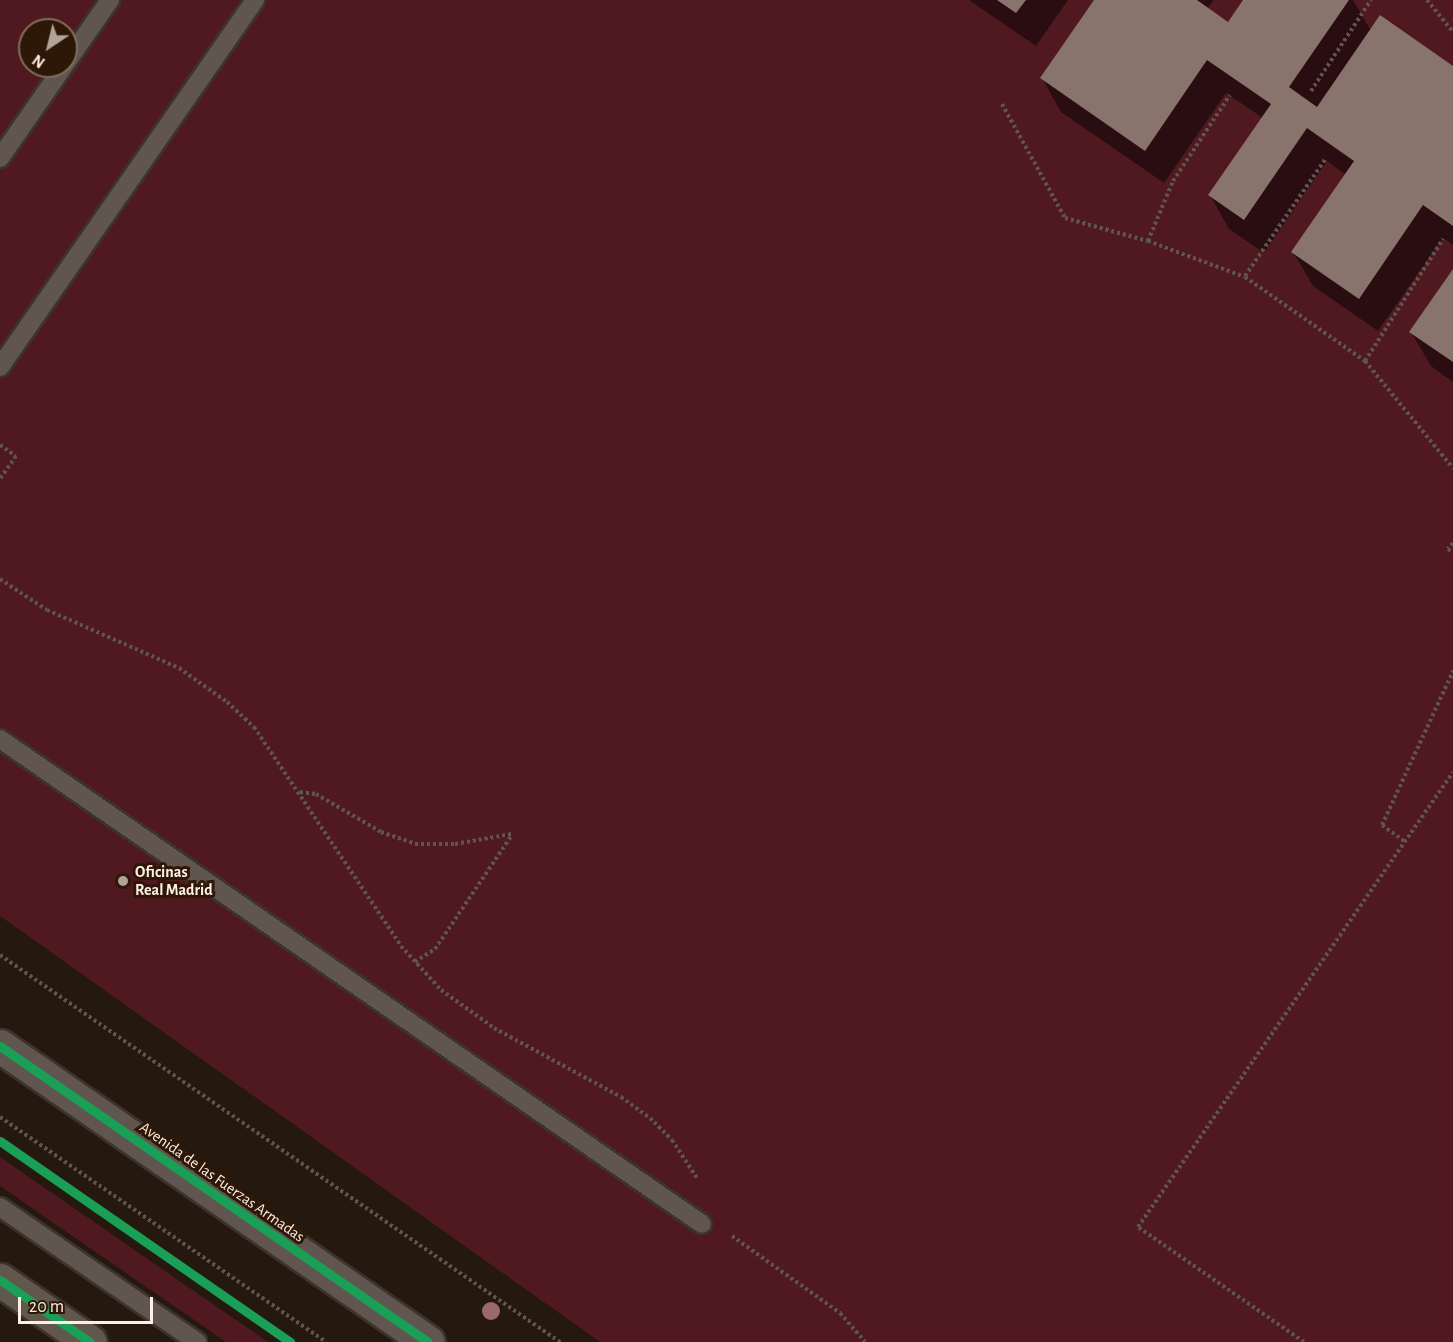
<!DOCTYPE html>
<style>
body{margin:0}
#map{position:relative;width:1453px;height:1342px;overflow:hidden;background:#24180f;font-family:"Alegreya Sans",sans-serif}
div>[style]{position:absolute}
.green>*{inset:0;background:#501920}
.shadow>*{inset:0;background:#0007}
.building>*{inset:0;background:#88746c}
.path>*{height:4px;margin-top:-2px;transform-origin:0;background:repeating-linear-gradient(90deg,#5f544e 0 3px,transparent 0 6px)}
.roads{filter:drop-shadow(2px 0 #3d332d) drop-shadow(-2px 0 #3d332d) drop-shadow(0 2px #3d332d) drop-shadow(0 -2px #3d332d)}
.lane>*{height:18px;margin:-9px;padding:0 9px;transform-origin:9px;border-radius:9px;background:#60564f}
.street>*{height:33px;margin:-16.5px;padding:0 16.5px;transform-origin:16.5px;border-radius:16.5px;background:#60564f}
.secondary>*{height:33px;margin:-16.5px;padding:0 16.5px;transform-origin:16.5px;border-radius:16.5px;background:#62574c}
.cycleway>*{height:9px;margin:-4.5px;padding:0 4.5px;transform-origin:4.5px;border-radius:4.5px;background:#1a9f57}
.trees>*{width:18px;height:18px;margin:-9px;border-radius:50%;background:#996a69}
.dots>*{width:16px;height:16px;translate:-50% -50%;box-sizing:border-box;border:3px solid #2d1706;border-radius:50%}
span{translate:-50% -50%;white-space:nowrap;text-align:center;line-height:1.15;-webkit-text-stroke:6px #2d1706;paint-order:stroke}
.poi-label{font-size:16px;color:#feeee3;font-weight:700}
.left{translate:0 -50%;text-align:left}
.street-label{font-size:16px;color:#feeee3}
.north{position:absolute;left:18px;top:18px;width:60px;height:60px;box-sizing:border-box;background:#2d1706;border:2px solid #816d5e;border-radius:50%;rotate:215deg;font-size:16px;font-weight:700;line-height:24px;text-align:center;color:#feeee3}
.north::after{content:'';display:block;margin:auto;width:21px;height:27px;background:#b2a399;clip-path:polygon(50% 0,100% 100%,50% 72%,0 100%)}
.scale{position:absolute;left:18px;top:1297px;width:135px;height:27px;box-sizing:border-box;border:3px solid #feeee3;border-top:0;padding-left:8px;font-size:18px;line-height:21px;white-space:nowrap;color:#feeee3;-webkit-text-stroke:4px #2d1706;paint-order:stroke}
</style>
<div id="map">
<div class="green">
<div style="clip-path:polygon(evenodd,0 0,1453px 0,1453px 1342px,600px 1342px,0 916px,0 0,30px 30px,66px 30px,66px 66px,30px 66px,30px 30px)"></div>
<div style="clip-path:polygon(0 1157px,268px 1342px,226px 1342px,0 1186px)"></div>
</div>
<div class="shadow">
<div style="clip-path:polygon(969px 0,1068px 0,1036px 46px)"></div>
<div style="clip-path:polygon(1096px 0,1214px 0,1207px 9px,1228px 24px,1245px 0,1353px 0,1371px 31px,1453px 68px,1453px 245px,1443px 238px,1378px 331px,1313px 286px,1293px 252px,1346px 175px,1327px 161px,1264px 253px,1229px 229px,1210px 195px,1263px 118px,1226px 93px,1164px 183px,1061px 112px,1042px 78px)"></div>
<div style="clip-path:polygon(1453px 272px,1453px 382px,1431px 366px,1411px 332px)"></div>
</div>
<div class="building">
<div style="clip-path:polygon(997px 0,1026px 0,1016px 13px)"></div>
<div style="clip-path:polygon(1094px 0,1197px 0,1228px 22px,1243px 0,1349px 0,1289px 87px,1317px 107px,1380px 15px,1453px 66px,1453px 226px,1423px 205px,1359px 299px,1291px 252px,1354px 161px,1307px 128px,1244px 220px,1208px 195px,1271px 104px,1207px 60px,1145px 151px,1040px 78px)"></div>
<div style="clip-path:polygon(1453px 269px,1453px 362px,1409px 332px)"></div>
</div>
<div class="path">
<div style="left:1427px;top:0;width:41px;rotate:50.9deg"></div>
<div style="left:1311px;top:91px;width:109px;rotate:-56.6deg"></div>
<div style="left:1002px;top:104px;width:130px;rotate:61.1deg"></div>
<div style="left:1065px;top:218px;width:86px;rotate:15.5deg"></div>
<div style="left:1148px;top:241px;width:103px;rotate:20.4deg"></div>
<div style="left:1245px;top:277px;width:146px;rotate:35deg"></div>
<div style="left:1365px;top:361px;width:139px;rotate:50.6deg"></div>
<div style="left:1148px;top:241px;width:65px;rotate:-67.4deg"></div>
<div style="left:1173px;top:181px;width:103px;rotate:-56.5deg"></div>
<div style="left:1245px;top:276px;width:143px;rotate:-55.5deg"></div>
<div style="left:1365px;top:361px;width:145px;rotate:-57.4deg"></div>
<div style="left:0;top:445px;width:19px;rotate:35deg"></div>
<div style="left:16px;top:456px;width:28px;rotate:125deg"></div>
<div style="left:1453px;top:543px;width:8px;rotate:130deg"></div>
<div style="left:1448px;top:549px;width:6px;rotate:39deg"></div>
<div style="left:0;top:579px;width:56px;rotate:33.4deg"></div>
<div style="left:47px;top:610px;width:144px;rotate:23.7deg"></div>
<div style="left:179px;top:668px;width:59px;rotate:35.3deg"></div>
<div style="left:227px;top:702px;width:37px;rotate:43deg"></div>
<div style="left:254px;top:727px;width:264px;rotate:56.1deg"></div>
<div style="left:401px;top:946px;width:59px;rotate:47.7deg"></div>
<div style="left:441px;top:990px;width:65px;rotate:35.6deg"></div>
<div style="left:494px;top:1028px;width:145px;rotate:28.5deg"></div>
<div style="left:621px;top:1097px;width:36px;rotate:36deg"></div>
<div style="left:650px;top:1118px;width:31px;rotate:45deg"></div>
<div style="left:672px;top:1140px;width:45px;rotate:56.7deg"></div>
<div style="left:300px;top:792px;width:16px;rotate:7deg"></div>
<div style="left:316px;top:794px;width:75px;rotate:30.3deg"></div>
<div style="left:381px;top:832px;width:36px;rotate:19deg"></div>
<div style="left:415px;top:844px;width:40px"></div>
<div style="left:455px;top:844px;width:58px;rotate:-10deg"></div>
<div style="left:1404px;top:841px;width:27px;rotate:-144deg"></div>
<div style="left:1382px;top:825px;width:170px;rotate:-65.2deg"></div>
<div style="left:0;top:955px;width:681px;rotate:34.65deg"></div>
<div style="left:415px;top:962px;width:24px;rotate:-33deg"></div>
<div style="left:435px;top:949px;width:138px;rotate:-56deg"></div>
<div style="left:0;top:1117px;width:396px;rotate:34.6deg"></div>
<div style="left:732px;top:1236px;width:133px;rotate:35.5deg"></div>
<div style="left:840px;top:1313px;width:38px;rotate:49deg"></div>
<div style="left:1304px;top:1342px;width:202px;rotate:-145.3deg"></div>
<div style="left:1138px;top:1227px;width:553px;rotate:-55.3deg"></div>
</div>
<div class="roads">
<div class="lane">
<div style="left:66px;top:63px;width:77px;rotate:-55.1deg"></div>
<div style="left:0;top:158px;width:112px;rotate:-55.2deg"></div>
<div style="left:0;top:367px;width:447px;rotate:-55.2deg"></div>
<div style="left:0;top:739px;width:853px;rotate:34.64deg"></div>
<div style="left:0;top:1207px;width:239px;rotate:34.4deg"></div>
</div>
<div class="street">
<div style="left:0;top:1046px;width:520px;rotate:34.67deg"></div>
</div>
<div class="secondary">
<div style="left:0;top:1280px;width:109px;rotate:34.6deg"></div>
</div>
</div>
<div class="cycleway">
<div style="left:0;top:1046px;width:520px;rotate:34.67deg"></div>
<div style="left:0;top:1141px;width:353px;rotate:34.7deg"></div>
<div style="left:0;top:1280px;width:109px;rotate:34.6deg"></div>
</div>
<div class="trees">
<div style="left:491px;top:1311px"></div>
</div>
<div class="dots">
<div style="left:123px;top:881px;background:#b2a399"></div>
</div>
<div class="poi-label">
<span class="left" style="left:135px;top:881px">Oficinas<br>Real Madrid</span>
</div>
<div class="street-label">
<span style="left:222px;top:1182px;rotate:35deg">Avenida de las Fuerzas Armadas</span>
</div>
<div class="north">N</div>
<div class="scale">20 m</div>
</div>
